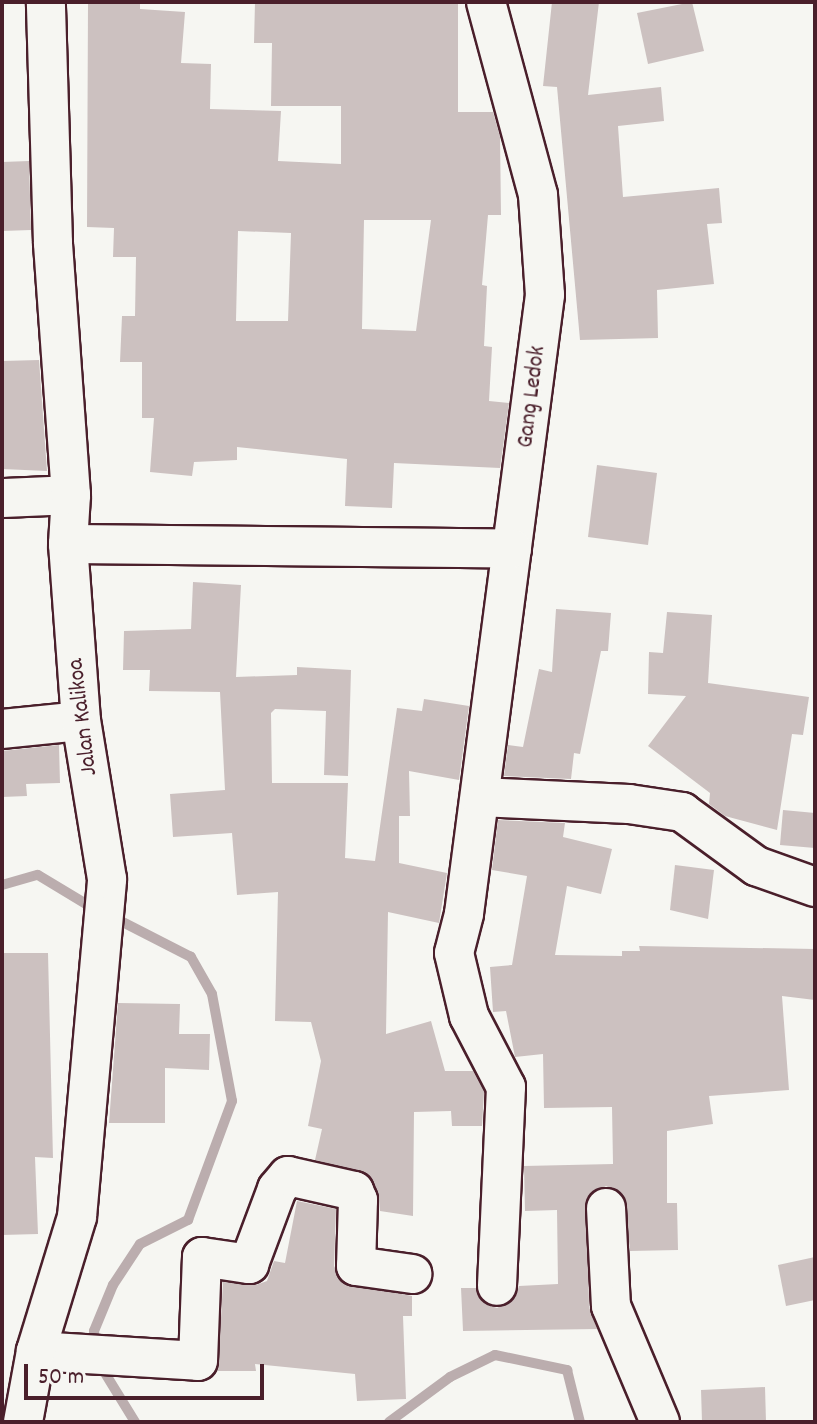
<!DOCTYPE html>
<style>
body{margin:0}
#map{position:relative;width:817px;height:1424px;overflow:hidden;background:#f6f6f2;font-family:Dekko,sans-serif}
div>[style]{position:absolute}
.stream>*{height:10px;margin:-5px;padding:0 5px;transform-origin:5px;border-radius:5px;background:#bbadae}
.building>*{inset:0;background:#ccc1c0}
.roads{filter:drop-shadow(2px 0 #4a1f2b) drop-shadow(-2px 0 #4a1f2b) drop-shadow(0 2px #4a1f2b) drop-shadow(0 -2px #4a1f2b)}
.street>*{height:38px;margin:-19px;padding:0 19px;transform-origin:19px;border-radius:19px;background:#f6f6f2}
span{translate:-50% -50%;white-space:nowrap;text-align:center;line-height:1.15;-webkit-text-stroke:6px #f6f6f2;paint-order:stroke}
.street-label{font-size:24px;color:#4a1f2b}
.frame{position:absolute;inset:0;border:4px solid #4a1f2b;pointer-events:none}
.scale{position:absolute;left:24px;top:1364px;width:240px;height:36px;box-sizing:border-box;border:4px solid #4a1f2b;border-top:0;padding-left:10px;font-size:24px;line-height:28px;white-space:nowrap;color:#4a1f2b;-webkit-text-stroke:6px #f6f6f2;paint-order:stroke}
</style>
<div id="map">
<div class="stream">
<div style="left:2px;top:885px;width:37px;rotate:-16deg"></div>
<div style="left:38px;top:875px;width:68px;rotate:31.1deg"></div>
<div style="left:96px;top:1346px;width:15px;rotate:-98deg"></div>
<div style="left:94px;top:1331px;width:50px;rotate:-67.6deg"></div>
<div style="left:113px;top:1285px;width:49px;rotate:-56.6deg"></div>
<div style="left:140px;top:1244px;width:54px;rotate:-26.6deg"></div>
<div style="left:188px;top:1220px;width:127px;rotate:-69.7deg"></div>
<div style="left:232px;top:1101px;width:109px;rotate:-100.6deg"></div>
<div style="left:212px;top:994px;width:43px;rotate:-119.6deg"></div>
<div style="left:191px;top:957px;width:90px;rotate:-152.9deg"></div>
<div style="left:100px;top:1365px;width:67px;rotate:58.4deg"></div>
<div style="left:389px;top:1422px;width:76px;rotate:-36.4deg"></div>
<div style="left:450px;top:1377px;width:50px;rotate:-26.1deg"></div>
<div style="left:495px;top:1355px;width:74px;rotate:11.8deg"></div>
<div style="left:567px;top:1370px;width:54px;rotate:76deg"></div>
</div>
<div class="building">
<div style="clip-path:polygon(evenodd,88px 2px,140px 2px,140px 9px,185px 12px,181px 63px,211px 64px,210px 109px,281px 111px,278px 161px,341px 164px,341px 106px,271px 106px,272px 43px,254px 43px,255px 2px,458px 2px,458px 112px,493px 112px,500px 137px,501px 215px,488px 215px,482px 285px,487px 286px,484px 346px,492px 347px,489px 401px,509px 403px,500px 468px,394px 463px,392px 508px,345px 506px,347px 459px,237px 447px,237px 460px,194px 462px,192px 476px,150px 472px,154px 418px,142px 418px,142px 362px,120px 362px,122px 316px,135px 316px,136px 257px,113px 257px,114px 228px,87px 227px,88px 2px,364px 220px,431px 220px,416px 331px,362px 329px,364px 220px,88px 2px,238px 231px,291px 233px,288px 321px,236px 321px,238px 231px)"></div>
<div style="clip-path:polygon(552px 2px,599px 2px,588px 95px,661px 87px,664px 121px,618px 126px,623px 197px,719px 188px,722px 223px,707px 224px,714px 284px,657px 290px,658px 338px,580px 340px,557px 87px,543px 86px)"></div>
<div style="clip-path:polygon(692px 2px,704px 51px,648px 64px,637px 13px)"></div>
<div style="clip-path:polygon(29px 161px,31px 230px,2px 231px,2px 162px)"></div>
<div style="clip-path:polygon(39px 360px,47px 471px,2px 469px,2px 361px)"></div>
<div style="clip-path:polygon(597px 465px,657px 473px,648px 545px,588px 537px)"></div>
<div style="clip-path:polygon(193px 582px,241px 585px,236px 677px,297px 675px,297px 667px,351px 670px,348px 776px,324px 775px,326px 711px,275px 709px,271px 713px,272px 783px,348px 783px,345px 858px,375px 861px,397px 708px,422px 711px,424px 699px,469px 706px,459px 780px,409px 771px,410px 816px,399px 816px,399px 863px,447px 873px,439px 923px,388px 912px,386px 1034px,431px 1021px,445px 1071px,473px 1071px,484px 1092px,482px 1126px,452px 1126px,451px 1111px,414px 1112px,413px 1216px,380px 1211px,378px 1191px,367px 1174px,315px 1160px,322px 1129px,308px 1126px,321px 1061px,311px 1022px,275px 1021px,278px 892px,237px 895px,232px 833px,173px 837px,170px 794px,225px 790px,220px 692px,149px 691px,150px 670px,123px 670px,124px 631px,191px 629px)"></div>
<div style="clip-path:polygon(556px 609px,611px 613px,608px 651px,601px 651px,580px 754px,574px 753px,571px 779px,504px 776px,508px 745px,523px 747px,539px 669px,552px 672px)"></div>
<div style="clip-path:polygon(667px 612px,712px 615px,708px 683px,809px 697px,803px 735px,792px 734px,777px 830px,725px 816px,709px 804px,710px 793px,648px 746px,686px 696px,648px 694px,649px 652px,663px 653px)"></div>
<div style="clip-path:polygon(59px 745px,60px 783px,26px 784px,27px 796px,2px 797px,2px 751px)"></div>
<div style="clip-path:polygon(783px 810px,815px 813px,815px 848px,780px 845px)"></div>
<div style="clip-path:polygon(498px 820px,565px 823px,563px 837px,612px 849px,601px 894px,567px 886px,555px 955px,622px 956px,622px 951px,640px 951px,639px 946px,815px 949px,815px 1000px,782px 996px,789px 1090px,709px 1096px,713px 1124px,667px 1131px,667px 1203px,677px 1203px,678px 1250px,630px 1251px,624px 1195px,606px 1186px,587px 1197px,589px 1307px,597px 1329px,463px 1331px,461px 1288px,476px 1288px,485px 1304px,497px 1308px,515px 1298px,519px 1286px,558px 1284px,557px 1210px,525px 1211px,524px 1166px,613px 1164px,612px 1107px,544px 1108px,543px 1054px,515px 1057px,506px 1011px,493px 1012px,490px 967px,512px 965px,527px 876px,492px 870px)"></div>
<div style="clip-path:polygon(675px 865px,714px 870px,708px 919px,670px 910px)"></div>
<div style="clip-path:polygon(2px 953px,48px 953px,53px 1158px,35px 1157px,38px 1234px,2px 1235px)"></div>
<div style="clip-path:polygon(118px 1003px,180px 1004px,179px 1034px,210px 1034px,209px 1070px,165px 1068px,165px 1123px,109px 1123px)"></div>
<div style="clip-path:polygon(297px 1201px,336px 1209px,334px 1266px,343px 1283px,412px 1296px,412px 1316px,403px 1316px,406px 1399px,357px 1401px,355px 1374px,255px 1364px,256px 1371px,218px 1371px,223px 1282px,256px 1285px,267px 1281px,274px 1261px,285px 1263px)"></div>
<div style="clip-path:polygon(815px 1257px,815px 1300px,786px 1306px,778px 1265px)"></div>
<div style="clip-path:polygon(765px 1387px,766px 1422px,702px 1422px,701px 1390px)"></div>
</div>
<div class="roads">
<div class="street">
<div style="left:486px;top:2px;width:200px;rotate:74.9deg"></div>
<div style="left:538px;top:195px;width:100px;rotate:86deg"></div>
<div style="left:545px;top:295px;width:624px;rotate:97.46deg"></div>
<div style="left:464px;top:914px;width:40px;rotate:104.4deg"></div>
<div style="left:454px;top:953px;width:65px;rotate:76.6deg"></div>
<div style="left:469px;top:1016px;width:80px;rotate:62.5deg"></div>
<div style="left:506px;top:1087px;width:199px;rotate:92.6deg"></div>
<div style="left:2px;top:498px;width:69px;rotate:-2.5deg"></div>
<div style="left:68px;top:544px;width:444px;rotate:0.6deg"></div>
<div style="left:2px;top:729px;width:79px;rotate:-5.8deg"></div>
<div style="left:480px;top:797px;width:149px;rotate:2.7deg"></div>
<div style="left:629px;top:804px;width:54px;rotate:8.6deg"></div>
<div style="left:682px;top:812px;width:92px;rotate:36.1deg"></div>
<div style="left:756px;top:866px;width:63px;rotate:19.6deg"></div>
<div style="left:606px;top:1208px;width:98px;rotate:87.1deg"></div>
<div style="left:611px;top:1306px;width:126px;rotate:67.1deg"></div>
<div style="left:36px;top:1351px;width:162px;rotate:3.5deg"></div>
<div style="left:198px;top:1361px;width:104px;rotate:-87.8deg"></div>
<div style="left:202px;top:1257px;width:48px;rotate:8.5deg"></div>
<div style="left:249px;top:1264px;width:80px;rotate:-69.5deg"></div>
<div style="left:277px;top:1189px;width:17px;rotate:-50deg"></div>
<div style="left:288px;top:1176px;width:68px;rotate:12.8deg"></div>
<div style="left:354px;top:1191px;width:10px;rotate:66deg"></div>
<div style="left:358px;top:1200px;width:66px;rotate:91.7deg"></div>
<div style="left:356px;top:1266px;width:57px;rotate:8.1deg"></div>
<div style="left:23px;top:1422px;width:72px;rotate:-79.6deg"></div>
<div style="left:36px;top:1351px;width:140px;rotate:-73deg"></div>
<div style="left:77px;top:1217px;width:339px;rotate:-84.9deg"></div>
<div style="left:107px;top:879px;width:160px;rotate:-99.3deg"></div>
<div style="left:81px;top:721px;width:177px;rotate:-94.2deg"></div>
<div style="left:68px;top:544px;width:49px;rotate:-86.5deg"></div>
<div style="left:71px;top:495px;width:253px;rotate:-94.1deg"></div>
<div style="left:53px;top:243px;width:241px;rotate:-91.7deg"></div>
</div>
</div>
<div class="street-label">
<span style="left:533px;top:397px;rotate:-83deg">Gang Ledok</span>
<span style="left:84px;top:717px;rotate:-97deg">Jalan Kalikoa</span>
</div>
<div class="frame"></div>
<div class="scale">50 m</div>
</div>
